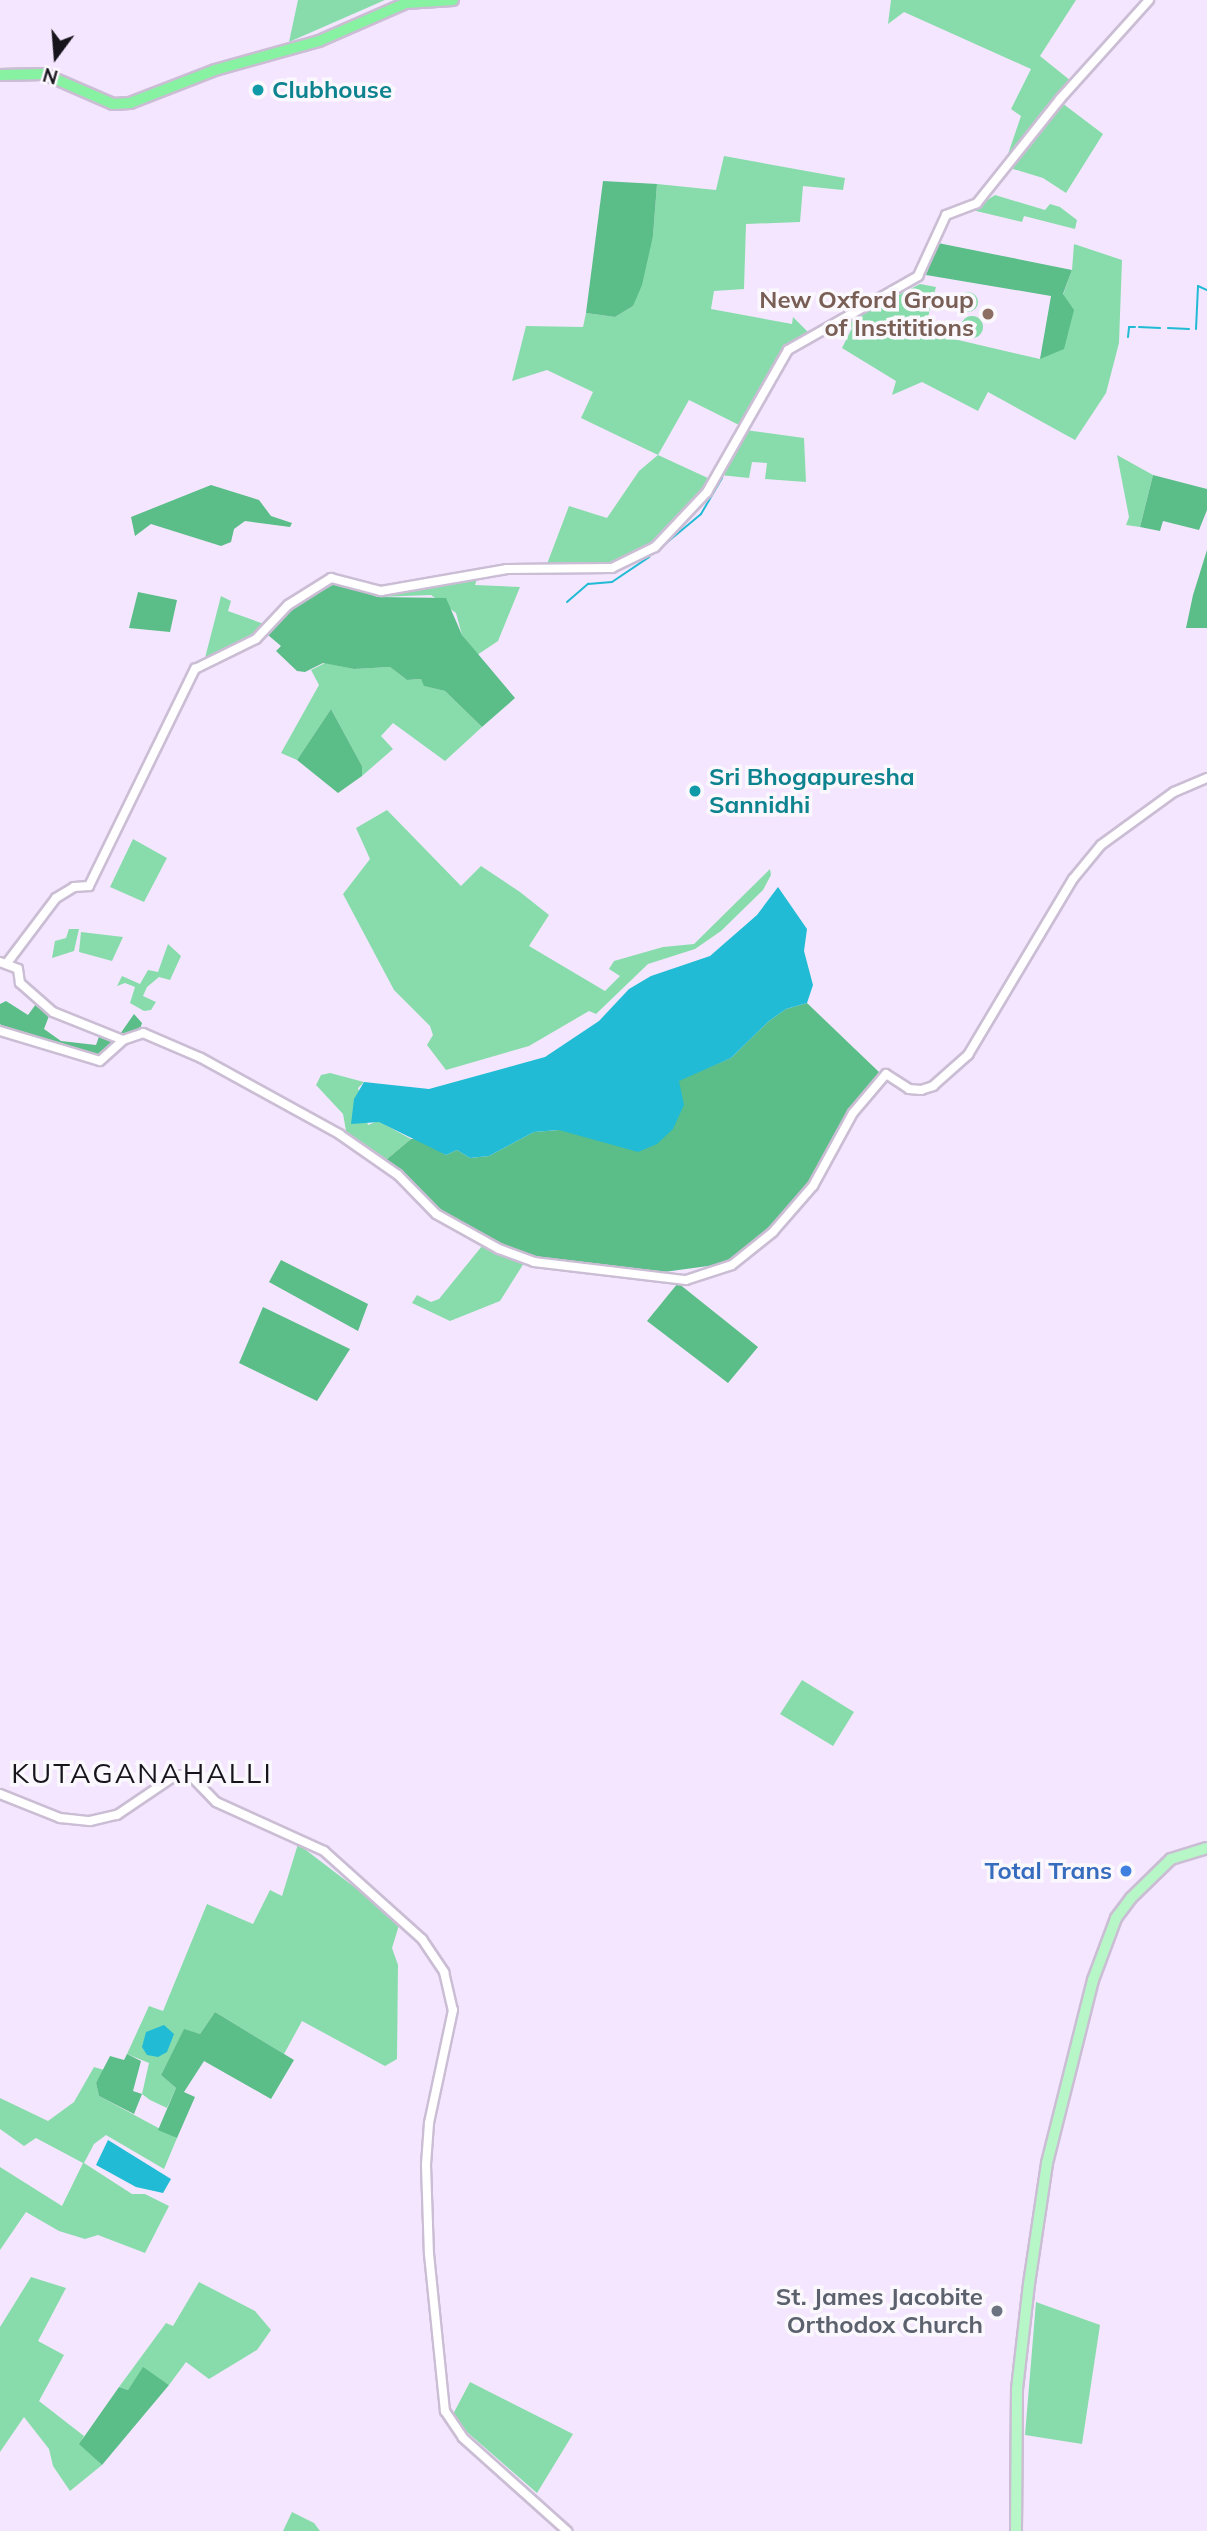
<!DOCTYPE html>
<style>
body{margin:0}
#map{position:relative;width:1207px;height:2531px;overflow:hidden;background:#f4e6fe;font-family:Mulish,sans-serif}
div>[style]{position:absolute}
.green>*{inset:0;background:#88dcab}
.round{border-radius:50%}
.forest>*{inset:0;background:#5bbd88}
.water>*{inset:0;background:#22bbd5}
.stream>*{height:2px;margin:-1px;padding:0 1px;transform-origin:1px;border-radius:1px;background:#22bbd5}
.roads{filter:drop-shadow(2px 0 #cabdd4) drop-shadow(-2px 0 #cabdd4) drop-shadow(0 2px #cabdd4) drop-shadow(0 -2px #cabdd4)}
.minor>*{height:8px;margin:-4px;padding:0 4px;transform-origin:4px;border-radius:4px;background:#fff}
.major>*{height:10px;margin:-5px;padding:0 5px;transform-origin:5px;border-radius:5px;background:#b7f7c7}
.highway>*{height:10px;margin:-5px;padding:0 5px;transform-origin:5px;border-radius:5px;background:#87f2a1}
.dots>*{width:19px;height:19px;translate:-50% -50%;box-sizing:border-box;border:4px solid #fbf8fd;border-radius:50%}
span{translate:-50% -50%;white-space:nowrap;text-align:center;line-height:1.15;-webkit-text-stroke:7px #fbf8fd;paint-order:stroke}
.culture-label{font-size:24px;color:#0d838f;font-weight:700}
.left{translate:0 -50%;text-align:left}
.education-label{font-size:24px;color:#785e54;font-weight:700}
.right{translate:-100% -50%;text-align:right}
.shop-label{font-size:24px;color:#366cbe;font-weight:700}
.worship-label{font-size:24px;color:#5b616d;font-weight:700}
.quarter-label{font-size:28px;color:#18141c;letter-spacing:2px}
.north{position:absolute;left:21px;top:21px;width:70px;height:70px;-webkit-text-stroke:5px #fbf8fd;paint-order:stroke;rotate:196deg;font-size:19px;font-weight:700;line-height:28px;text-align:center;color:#18141c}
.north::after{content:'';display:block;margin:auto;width:24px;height:32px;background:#18141c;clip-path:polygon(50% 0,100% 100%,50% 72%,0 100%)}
</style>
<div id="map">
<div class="green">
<div style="clip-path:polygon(298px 0,385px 0,289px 42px)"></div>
<div style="clip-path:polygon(891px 0,1076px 0,1040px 56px,1071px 81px,1005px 163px,1021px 116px,1011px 109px,1031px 69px,904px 12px,888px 24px)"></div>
<div style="clip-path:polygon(1062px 103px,1103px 134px,1066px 193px,1043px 178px,1010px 168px)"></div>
<div style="clip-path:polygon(724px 156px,845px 178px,843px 190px,803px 186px,800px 222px,746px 224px,744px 289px,714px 291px,711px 309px,792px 324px,793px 317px,808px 332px,777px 359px,741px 426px,689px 400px,658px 455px,710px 479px,701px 496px,675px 525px,648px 547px,610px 565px,547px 564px,569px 506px,607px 518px,639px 471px,658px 455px,581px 418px,593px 392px,547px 370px,512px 381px,526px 326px,583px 327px,586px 313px,615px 317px,633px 306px,653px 236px,657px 184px,716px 190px)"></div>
<div style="clip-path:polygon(995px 195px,1045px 210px,1050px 204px,1060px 207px,1077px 220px,1075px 229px,1024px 216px,1022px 222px,972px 210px)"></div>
<div style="clip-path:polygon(1074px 244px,1122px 260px,1119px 343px,1106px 393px,1075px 440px,988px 392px,978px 411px,922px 382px,892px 395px,896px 381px,842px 348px,852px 328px,848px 321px,920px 284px,936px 287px,924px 332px,1040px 359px,1072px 270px)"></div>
<div class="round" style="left:958px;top:292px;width:20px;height:20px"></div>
<div class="round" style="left:961px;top:316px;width:22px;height:22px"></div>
<div style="clip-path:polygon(745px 430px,804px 438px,806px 482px,765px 479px,767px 463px,752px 462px,749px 478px,720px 475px)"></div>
<div style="clip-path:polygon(1117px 455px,1153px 475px,1140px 527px,1126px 525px,1129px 517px)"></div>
<div style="clip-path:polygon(477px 579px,475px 585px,520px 587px,498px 641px,477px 655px,462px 635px,456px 613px,431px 595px,377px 597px)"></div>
<div style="clip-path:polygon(221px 596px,231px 601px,228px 611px,264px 624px,250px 638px,205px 658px)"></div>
<div style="clip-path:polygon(325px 663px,354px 669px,390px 667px,407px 680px,421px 679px,425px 686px,445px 691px,482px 727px,445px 761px,393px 723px,381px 736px,393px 749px,362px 776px,362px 766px,331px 709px,297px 760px,281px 753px,319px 685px,311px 670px)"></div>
<div style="clip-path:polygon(387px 810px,461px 886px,481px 866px,520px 892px,549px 915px,529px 946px,605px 991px,620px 976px,609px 969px,614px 961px,663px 947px,694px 944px,770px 869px,771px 875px,763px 890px,721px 931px,695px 949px,648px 964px,596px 1014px,589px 1011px,529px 1046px,446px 1070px,427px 1045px,433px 1035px,430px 1026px,394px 990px,343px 894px,370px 859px,356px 828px)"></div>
<div style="clip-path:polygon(133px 839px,167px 858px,144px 902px,110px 887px)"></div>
<div style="clip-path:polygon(69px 929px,79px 929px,74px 951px,52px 958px,55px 941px,66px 938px)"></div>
<div style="clip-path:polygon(81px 932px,123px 937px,112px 961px,79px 952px)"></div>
<div style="clip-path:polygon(168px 944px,181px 956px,170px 980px,159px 977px,147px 987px,143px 996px,156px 1002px,151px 1010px,144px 1011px,130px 1003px,135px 987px,125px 983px,117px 986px,122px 976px,140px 984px,148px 970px,158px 972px)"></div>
<div style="clip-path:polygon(330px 1073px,364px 1082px,358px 1088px,368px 1125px,378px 1121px,411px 1139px,386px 1160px,347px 1136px,343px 1114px,316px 1085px,321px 1075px)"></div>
<div style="clip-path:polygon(482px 1246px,524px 1263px,500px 1301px,450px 1321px,412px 1303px,417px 1295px,431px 1302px,439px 1299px)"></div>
<div style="clip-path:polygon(802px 1680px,854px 1712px,833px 1746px,780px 1714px)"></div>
<div style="clip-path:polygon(298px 1844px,400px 1922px,392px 1948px,398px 1965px,397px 2059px,385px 2066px,302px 2021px,284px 2054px,215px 2012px,200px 2034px,184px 2030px,161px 2075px,176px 2088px,167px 2108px,150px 2100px,142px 2094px,149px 2063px,127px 2054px,149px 2006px,163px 2011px,207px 1904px,253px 1924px,270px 1890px,282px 1896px)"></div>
<div style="clip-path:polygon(94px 2067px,104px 2070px,96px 2083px,99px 2096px,177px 2138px,164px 2169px,106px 2135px,94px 2144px,84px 2163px,132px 2194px,145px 2194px,169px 2206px,145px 2253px,98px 2235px,85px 2239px,59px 2231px,26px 2212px,0 2250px,0 2167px,62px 2206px,83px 2163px,36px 2138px,24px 2146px,0 2129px,0 2098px,48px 2121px,74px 2102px)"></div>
<div style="clip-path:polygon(31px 2277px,66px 2288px,38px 2341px,64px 2355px,39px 2401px,84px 2436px,80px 2444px,102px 2465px,70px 2491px,53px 2466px,49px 2449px,24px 2417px,0 2452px,0 2327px)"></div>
<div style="clip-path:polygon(199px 2282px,255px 2311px,271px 2330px,257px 2350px,209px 2379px,186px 2362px,169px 2385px,143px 2368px,128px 2390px,119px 2387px,166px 2323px,173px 2326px)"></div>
<div style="clip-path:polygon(1036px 2302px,1100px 2325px,1082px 2444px,1025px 2435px)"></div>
<div style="clip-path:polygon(470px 2382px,573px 2434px,537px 2493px,451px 2418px)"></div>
<div style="clip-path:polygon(292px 2512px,314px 2523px,320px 2531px,283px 2531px)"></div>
</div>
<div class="forest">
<div style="clip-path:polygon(603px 181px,657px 184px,653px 236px,642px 285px,633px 306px,615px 317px,586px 313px)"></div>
<div style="clip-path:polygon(938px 243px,1072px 270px,1063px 294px,1074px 310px,1064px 349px,1040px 359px,1051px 296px,926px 275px)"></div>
<div style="clip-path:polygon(1153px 475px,1207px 489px,1207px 510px,1199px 530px,1163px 521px,1160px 531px,1140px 527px)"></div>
<div style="clip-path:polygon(211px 485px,259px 500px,271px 516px,292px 523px,290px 527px,245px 521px,234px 529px,231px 542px,221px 546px,151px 524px,135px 536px,131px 517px)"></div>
<div style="clip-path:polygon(1207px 550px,1207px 628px,1186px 628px,1193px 595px)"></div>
<div style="clip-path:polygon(340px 581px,377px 597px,446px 598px,462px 635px,515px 698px,482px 727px,445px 691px,424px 686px,421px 679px,407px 680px,390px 667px,354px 669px,323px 663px,305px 672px,297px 671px,276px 651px,281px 646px,268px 635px,292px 607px)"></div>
<div style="clip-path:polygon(138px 592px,177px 600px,170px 632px,129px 628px)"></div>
<div style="clip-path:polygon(331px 709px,362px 766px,362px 776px,338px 793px,297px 760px)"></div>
<div style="clip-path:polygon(6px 1001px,28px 1015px,36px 1004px,45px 1010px,49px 1016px,44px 1029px,61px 1041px,96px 1045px,101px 1031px,118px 1037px,134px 1014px,142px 1023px,140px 1029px,126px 1034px,98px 1057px,8px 1030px,0 1024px,0 1004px)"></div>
<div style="clip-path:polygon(807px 1003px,880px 1073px,857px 1100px,810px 1185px,762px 1237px,730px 1263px,664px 1272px,536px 1257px,498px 1244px,441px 1212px,386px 1160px,411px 1139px,421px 1139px,446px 1155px,457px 1150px,470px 1158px,489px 1156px,534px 1132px,559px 1130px,731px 1058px,769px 1021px,786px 1009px)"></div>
<div style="clip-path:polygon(281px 1260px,368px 1304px,358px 1331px,269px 1282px)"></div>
<div style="clip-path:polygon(678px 1283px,758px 1347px,728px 1383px,647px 1321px)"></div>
<div style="clip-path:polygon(263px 1307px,350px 1349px,317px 1401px,239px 1363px)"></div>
<div style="clip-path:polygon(215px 2012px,294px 2060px,271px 2099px,204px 2061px,184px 2092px,195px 2097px,177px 2138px,158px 2130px,176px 2088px,161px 2075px,184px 2029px,200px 2034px)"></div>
<div style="clip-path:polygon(127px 2054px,141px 2061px,133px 2091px,142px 2094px,134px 2114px,99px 2096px,96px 2083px,110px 2056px,124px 2060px)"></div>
<div style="clip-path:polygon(143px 2367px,169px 2385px,102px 2465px,79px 2444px,119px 2387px,128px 2390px)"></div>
</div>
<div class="water">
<div style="clip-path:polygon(778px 887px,807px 929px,804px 951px,813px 985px,807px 1003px,786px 1009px,769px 1021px,731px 1058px,679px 1081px,684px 1105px,673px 1129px,657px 1144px,638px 1152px,559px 1130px,534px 1132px,489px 1156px,470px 1158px,457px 1150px,446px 1155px,379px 1122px,351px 1124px,354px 1099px,364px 1082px,429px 1089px,545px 1057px,599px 1021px,629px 989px,651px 976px,710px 956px,757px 915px)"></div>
<div style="clip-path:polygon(164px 2025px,174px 2034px,167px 2052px,158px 2057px,147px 2055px,142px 2047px,146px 2032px)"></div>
<div style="clip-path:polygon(108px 2140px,171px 2179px,163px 2193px,136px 2187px,96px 2165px)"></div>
</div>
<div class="stream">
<div style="left:1139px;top:327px;width:21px;rotate:3deg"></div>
<div style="left:1168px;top:328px;width:21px;rotate:3deg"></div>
<div style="left:1196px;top:329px;width:43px;rotate:-87.3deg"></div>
<div style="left:1198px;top:286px;width:10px;rotate:24deg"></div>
<div style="left:1128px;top:337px;width:10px;rotate:-84deg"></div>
<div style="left:1129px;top:327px;width:6px"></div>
<div style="left:665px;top:544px;width:47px;rotate:-39.8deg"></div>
<div style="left:701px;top:514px;width:42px;rotate:-59.7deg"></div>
<div style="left:567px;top:602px;width:28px;rotate:-41deg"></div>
<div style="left:588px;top:584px;width:24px;rotate:-5deg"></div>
<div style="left:612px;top:582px;width:45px;rotate:-34deg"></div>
</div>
<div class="roads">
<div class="minor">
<div style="left:0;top:962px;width:19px;rotate:21deg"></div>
<div style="left:18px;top:969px;width:14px;rotate:82deg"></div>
<div style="left:20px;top:983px;width:44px;rotate:41.3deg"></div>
<div style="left:53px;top:1012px;width:75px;rotate:21.8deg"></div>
<div style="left:7px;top:963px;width:81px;rotate:-53deg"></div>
<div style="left:56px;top:898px;width:21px;rotate:-31deg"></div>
<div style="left:74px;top:887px;width:15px;rotate:-4deg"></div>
<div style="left:89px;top:886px;width:242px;rotate:-64deg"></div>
<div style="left:195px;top:669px;width:68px;rotate:-26.2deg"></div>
<div style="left:256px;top:639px;width:47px;rotate:-46.7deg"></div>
<div style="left:288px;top:605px;width:51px;rotate:-32.1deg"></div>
<div style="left:331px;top:578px;width:52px;rotate:14.6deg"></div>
<div style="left:381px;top:591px;width:128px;rotate:-9.9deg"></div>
<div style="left:507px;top:569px;width:105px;rotate:-0.5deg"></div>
<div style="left:612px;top:568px;width:48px;rotate:-26deg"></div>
<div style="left:655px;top:547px;width:76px;rotate:-46.6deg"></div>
<div style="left:707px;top:492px;width:163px;rotate:-60.3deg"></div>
<div style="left:788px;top:350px;width:150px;rotate:-29.6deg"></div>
<div style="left:918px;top:276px;width:67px;rotate:-65.3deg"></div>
<div style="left:946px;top:215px;width:33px;rotate:-21deg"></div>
<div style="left:977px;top:203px;width:133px;rotate:-51.4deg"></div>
<div style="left:1060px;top:99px;width:133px;rotate:-48deg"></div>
<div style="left:0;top:1031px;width:104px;rotate:16.7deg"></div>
<div style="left:100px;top:1061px;width:31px;rotate:-42deg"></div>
<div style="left:123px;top:1040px;width:21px;rotate:-19deg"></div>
<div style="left:143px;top:1033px;width:63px;rotate:23.3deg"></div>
<div style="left:201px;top:1058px;width:158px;rotate:28.8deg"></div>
<div style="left:339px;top:1134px;width:72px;rotate:34.8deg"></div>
<div style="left:398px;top:1175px;width:54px;rotate:45.7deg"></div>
<div style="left:436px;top:1214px;width:72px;rotate:29.1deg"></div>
<div style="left:499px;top:1249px;width:37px;rotate:20deg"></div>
<div style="left:534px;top:1262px;width:153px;rotate:6.8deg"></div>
<div style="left:686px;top:1280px;width:48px;rotate:-18.1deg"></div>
<div style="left:732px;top:1265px;width:53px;rotate:-38.8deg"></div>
<div style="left:773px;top:1232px;width:61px;rotate:-49deg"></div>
<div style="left:813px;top:1186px;width:83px;rotate:-61.3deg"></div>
<div style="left:853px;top:1113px;width:51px;rotate:-49.8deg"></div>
<div style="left:886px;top:1074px;width:27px;rotate:33deg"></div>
<div style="left:909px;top:1089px;width:12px;rotate:5deg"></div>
<div style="left:921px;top:1090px;width:13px;rotate:-18deg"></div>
<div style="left:933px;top:1086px;width:47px;rotate:-41.5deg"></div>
<div style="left:968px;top:1055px;width:205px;rotate:-59.2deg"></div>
<div style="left:1073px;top:879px;width:44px;rotate:-50.5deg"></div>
<div style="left:1101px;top:845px;width:90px;rotate:-36deg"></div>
<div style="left:1174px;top:792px;width:36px;rotate:-23deg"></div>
<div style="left:0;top:1794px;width:65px;rotate:21.8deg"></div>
<div style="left:60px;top:1818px;width:30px;rotate:6deg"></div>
<div style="left:90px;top:1821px;width:28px;rotate:-13deg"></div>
<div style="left:117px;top:1815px;width:71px;rotate:-34.1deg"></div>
<div style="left:176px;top:1775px;width:14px"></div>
<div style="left:190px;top:1775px;width:37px;rotate:46deg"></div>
<div style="left:216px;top:1802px;width:119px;rotate:24.4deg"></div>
<div style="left:324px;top:1851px;width:132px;rotate:41.9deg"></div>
<div style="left:422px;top:1939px;width:40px;rotate:56deg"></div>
<div style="left:444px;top:1972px;width:39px;rotate:77deg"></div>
<div style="left:453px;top:2010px;width:116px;rotate:102deg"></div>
<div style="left:429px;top:2123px;width:42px;rotate:94.1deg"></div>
<div style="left:426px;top:2165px;width:89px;rotate:88.1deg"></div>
<div style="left:429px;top:2254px;width:158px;rotate:84.2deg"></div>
<div style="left:445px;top:2411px;width:32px;rotate:56deg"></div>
<div style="left:463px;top:2438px;width:140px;rotate:41.8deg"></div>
</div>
<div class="major">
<div style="left:1016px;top:2531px;width:142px;rotate:-89.6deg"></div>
<div style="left:1017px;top:2389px;width:106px;rotate:-83.5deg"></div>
<div style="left:1029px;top:2284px;width:122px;rotate:-81.5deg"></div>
<div style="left:1047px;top:2163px;width:189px;rotate:-75.9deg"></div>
<div style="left:1093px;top:1980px;width:66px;rotate:-69.6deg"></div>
<div style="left:1116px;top:1918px;width:25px;rotate:-53deg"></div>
<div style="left:1131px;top:1898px;width:56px;rotate:-44.3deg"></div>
<div style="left:1171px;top:1859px;width:38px;rotate:-17deg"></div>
</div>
<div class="highway">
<div style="left:0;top:75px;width:44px;rotate:-1.3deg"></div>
<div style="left:44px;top:74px;width:75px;rotate:23.5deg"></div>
<div style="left:113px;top:104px;width:17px;rotate:-3deg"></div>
<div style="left:130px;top:103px;width:91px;rotate:-21.2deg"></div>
<div style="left:215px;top:70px;width:108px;rotate:-15.6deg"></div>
<div style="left:319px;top:41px;width:95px;rotate:-23.6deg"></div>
<div style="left:406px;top:3px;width:47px;rotate:-3.7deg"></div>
</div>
</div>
<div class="dots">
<div style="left:258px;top:90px;background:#0f9aa8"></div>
<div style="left:988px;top:314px;background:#8d6e63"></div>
<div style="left:695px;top:791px;background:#0f9aa8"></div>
<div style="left:1126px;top:1871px;background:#3f7fe0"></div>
<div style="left:997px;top:2311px;background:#6b7280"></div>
</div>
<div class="culture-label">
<span class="left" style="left:272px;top:90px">Clubhouse</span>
<span class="left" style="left:709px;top:791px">Sri Bhogapuresha<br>Sannidhi</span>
</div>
<div class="education-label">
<span class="right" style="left:974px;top:314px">New Oxford Group<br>of Instititions</span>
</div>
<div class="shop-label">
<span class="right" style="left:1112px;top:1871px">Total Trans</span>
</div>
<div class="worship-label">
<span class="right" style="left:983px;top:2311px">St. James Jacobite<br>Orthodox Church</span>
</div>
<div class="quarter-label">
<span style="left:142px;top:1773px">KUTAGANAHALLI</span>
</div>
<div class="north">N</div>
</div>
